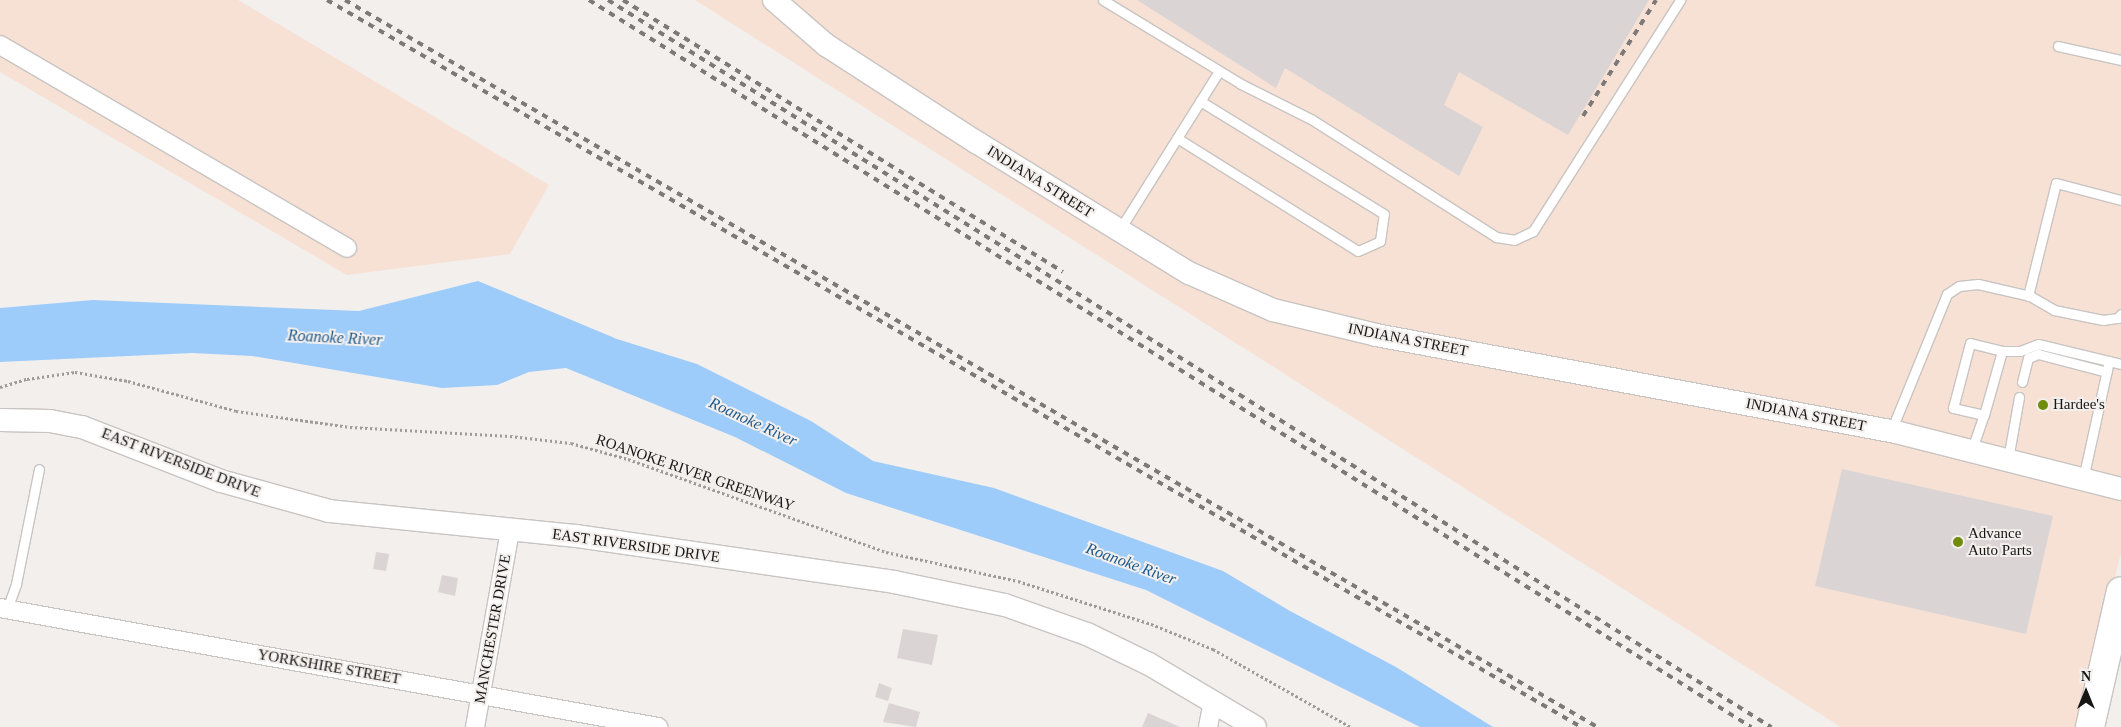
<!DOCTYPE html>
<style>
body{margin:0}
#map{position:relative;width:2121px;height:727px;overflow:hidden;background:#f3efed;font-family:"Times New Roman",serif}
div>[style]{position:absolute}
.industrial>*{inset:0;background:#f7e1d4}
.water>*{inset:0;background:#9eccfa}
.building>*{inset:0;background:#dad5d4}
.path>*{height:2.5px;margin-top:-1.25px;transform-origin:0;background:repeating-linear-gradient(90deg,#9e9b9a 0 2.5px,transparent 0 5px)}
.roads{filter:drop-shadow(1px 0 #c8c4c2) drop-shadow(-1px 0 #c8c4c2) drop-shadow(0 1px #c8c4c2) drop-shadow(0 -1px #c8c4c2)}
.service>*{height:9px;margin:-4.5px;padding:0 4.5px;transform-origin:4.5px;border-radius:4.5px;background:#fff}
.minor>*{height:18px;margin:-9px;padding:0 9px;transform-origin:9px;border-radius:9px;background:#fff}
.tertiary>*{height:22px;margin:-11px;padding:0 11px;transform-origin:11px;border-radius:11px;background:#fff}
.primary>*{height:28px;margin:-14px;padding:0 14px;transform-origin:14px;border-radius:14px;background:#fff}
.rail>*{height:4px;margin-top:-2px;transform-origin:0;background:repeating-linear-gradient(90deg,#7c7978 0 6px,transparent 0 12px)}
.dots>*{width:14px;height:14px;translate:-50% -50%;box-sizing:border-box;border:2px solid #f3efed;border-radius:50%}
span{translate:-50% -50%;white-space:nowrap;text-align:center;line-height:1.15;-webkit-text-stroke:4px #f3efed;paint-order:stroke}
.street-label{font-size:15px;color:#171615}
.poi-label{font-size:15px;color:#171615}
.left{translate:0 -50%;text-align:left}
.water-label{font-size:16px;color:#1b588b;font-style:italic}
.north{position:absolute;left:2061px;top:667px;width:50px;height:50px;-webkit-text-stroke:4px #f3efed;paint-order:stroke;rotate:0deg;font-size:14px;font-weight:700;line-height:20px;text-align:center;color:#171615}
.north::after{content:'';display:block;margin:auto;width:18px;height:22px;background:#171615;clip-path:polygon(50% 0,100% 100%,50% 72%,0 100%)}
</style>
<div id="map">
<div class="industrial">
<div style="clip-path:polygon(0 0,238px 0,549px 185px,510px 254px,347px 275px,0 72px)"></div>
<div style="clip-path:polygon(695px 0,2121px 0,2121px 553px,2078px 727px,1841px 727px)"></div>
</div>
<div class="water">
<div style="clip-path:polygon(478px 281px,617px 339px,697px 364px,811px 421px,873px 461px,994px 488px,1223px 571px,1290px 611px,1396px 667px,1493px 727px,1420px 727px,1146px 590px,846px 493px,735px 437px,566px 368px,529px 372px,497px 385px,442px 388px,252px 356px,192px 353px,0 362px,0 308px,93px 300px,359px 311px)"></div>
</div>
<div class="building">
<div style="clip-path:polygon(1137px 0,1649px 0,1568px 135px,1459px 72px,1444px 105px,1483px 127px,1459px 176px,1285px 68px,1276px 88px)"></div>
<div style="clip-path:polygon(1842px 469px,2053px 516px,2026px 634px,1815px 586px)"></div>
<div style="clip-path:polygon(376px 552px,389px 554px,386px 571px,373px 569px)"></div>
<div style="clip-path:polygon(442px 575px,458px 578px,455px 596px,438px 592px)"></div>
<div style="clip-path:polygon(903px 629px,938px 635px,932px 665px,897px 658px)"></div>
<div style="clip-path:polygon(879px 683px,892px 688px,888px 701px,875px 697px)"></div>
<div style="clip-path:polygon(889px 703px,920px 712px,916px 727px,883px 722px)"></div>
<div style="clip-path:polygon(1148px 713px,1180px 727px,1142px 727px)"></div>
</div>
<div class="path">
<div style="left:0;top:387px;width:28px;rotate:-17deg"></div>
<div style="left:27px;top:379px;width:49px;rotate:-8.3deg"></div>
<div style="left:75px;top:372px;width:54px;rotate:9.6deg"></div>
<div style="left:128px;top:381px;width:112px;rotate:15.5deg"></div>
<div style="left:236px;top:411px;width:115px;rotate:8deg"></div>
<div style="left:350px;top:427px;width:160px;rotate:3.2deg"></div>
<div style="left:510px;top:436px;width:61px;rotate:6.5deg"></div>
<div style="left:571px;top:443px;width:59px;rotate:15.7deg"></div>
<div style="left:628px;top:459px;width:274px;rotate:19.8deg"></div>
<div style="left:886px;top:552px;width:135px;rotate:12.4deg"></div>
<div style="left:1018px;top:581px;width:140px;rotate:17.9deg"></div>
<div style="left:1151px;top:624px;width:67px;rotate:22deg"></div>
<div style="left:1213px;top:649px;width:159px;rotate:29.5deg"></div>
</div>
<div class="roads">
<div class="service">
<div style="left:1103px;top:0;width:162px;rotate:31.3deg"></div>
<div style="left:1241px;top:84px;width:78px;rotate:26.6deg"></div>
<div style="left:1311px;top:119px;width:219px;rotate:32.5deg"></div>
<div style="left:1496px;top:237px;width:18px;rotate:9deg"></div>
<div style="left:1514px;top:240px;width:21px;rotate:-25deg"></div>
<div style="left:1533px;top:231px;width:274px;rotate:-57.5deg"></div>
<div style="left:2058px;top:46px;width:65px;rotate:12.5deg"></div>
<div style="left:1177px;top:138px;width:213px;rotate:32deg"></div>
<div style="left:1358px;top:251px;width:24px;rotate:-24deg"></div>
<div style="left:1380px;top:241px;width:27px;rotate:-82deg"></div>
<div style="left:1384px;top:214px;width:216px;rotate:-148.4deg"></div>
<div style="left:1120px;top:229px;width:186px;rotate:-57.9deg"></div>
<div style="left:2028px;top:296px;width:116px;rotate:-76.1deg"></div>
<div style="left:2056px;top:183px;width:67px;rotate:14.7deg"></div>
<div style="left:2022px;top:382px;width:25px;rotate:-76deg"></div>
<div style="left:2028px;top:358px;width:11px;rotate:-22deg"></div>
<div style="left:2038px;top:354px;width:71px;rotate:14.6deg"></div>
<div style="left:1984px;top:415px;width:66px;rotate:-74.3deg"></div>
<div style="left:1891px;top:431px;width:148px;rotate:-67.8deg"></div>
<div style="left:1947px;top:294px;width:14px;rotate:-34deg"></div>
<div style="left:1959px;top:286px;width:19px;rotate:-6deg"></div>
<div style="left:1978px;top:284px;width:53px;rotate:13deg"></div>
<div style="left:2030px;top:296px;width:28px;rotate:30deg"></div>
<div style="left:2054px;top:310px;width:50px;rotate:11.5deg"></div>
<div style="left:2103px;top:320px;width:15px;rotate:-8deg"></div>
<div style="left:2118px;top:318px;width:5px;rotate:-53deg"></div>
<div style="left:1972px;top:449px;width:36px;rotate:-71deg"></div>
<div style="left:1984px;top:415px;width:32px;rotate:-167deg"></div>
<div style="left:1953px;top:408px;width:67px;rotate:-75.3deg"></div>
<div style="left:1970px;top:343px;width:33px;rotate:14deg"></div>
<div style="left:2002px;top:351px;width:18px"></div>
<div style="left:2020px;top:351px;width:19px;rotate:-21deg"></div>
<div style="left:2038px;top:344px;width:85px;rotate:13.5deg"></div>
<div style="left:2008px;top:459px;width:63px;rotate:-79.9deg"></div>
<div style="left:2083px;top:479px;width:121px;rotate:-77.6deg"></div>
<div style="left:7px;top:609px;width:27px;rotate:-70deg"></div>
<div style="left:16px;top:584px;width:117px;rotate:-78.7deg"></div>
</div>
<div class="minor">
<div style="left:0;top:45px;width:402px;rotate:30.3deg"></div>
<div style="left:0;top:608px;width:669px;rotate:10.25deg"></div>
<div style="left:475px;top:727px;width:200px;rotate:-79.9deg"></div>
<div style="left:1208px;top:727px;width:25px;rotate:-79deg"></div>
</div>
<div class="tertiary">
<div style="left:774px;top:0;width:69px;rotate:40.9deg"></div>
<div style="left:826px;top:45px;width:179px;rotate:32.9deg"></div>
<div style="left:976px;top:142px;width:250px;rotate:31.6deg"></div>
<div style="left:1189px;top:273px;width:92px;rotate:23.8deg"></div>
<div style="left:1273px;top:310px;width:106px;rotate:13.6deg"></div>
<div style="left:1376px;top:335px;width:529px;rotate:10.57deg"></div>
<div style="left:1896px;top:432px;width:232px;rotate:14.2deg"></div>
<div style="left:0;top:420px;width:50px;rotate:1.1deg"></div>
<div style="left:50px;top:421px;width:33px;rotate:11deg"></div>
<div style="left:82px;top:427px;width:149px;rotate:21.2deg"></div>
<div style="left:221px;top:481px;width:112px;rotate:15.5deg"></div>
<div style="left:329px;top:511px;width:248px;rotate:5.8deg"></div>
<div style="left:576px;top:536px;width:321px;rotate:8.2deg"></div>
<div style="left:894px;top:582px;width:113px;rotate:11.7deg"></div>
<div style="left:1005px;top:605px;width:87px;rotate:19.5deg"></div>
<div style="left:1087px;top:634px;width:69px;rotate:25.8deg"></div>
<div style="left:1149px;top:664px;width:123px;rotate:30.7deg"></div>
</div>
<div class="primary">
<div style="left:2090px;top:727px;width:139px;rotate:-77.2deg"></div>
</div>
</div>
<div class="rail">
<div style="left:327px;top:0;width:1449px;rotate:30.1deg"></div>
<div style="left:345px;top:0;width:1448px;rotate:30.14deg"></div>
<div style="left:589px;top:0;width:1371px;rotate:32.03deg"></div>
<div style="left:608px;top:0;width:1372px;rotate:32.01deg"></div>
<div style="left:623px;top:0;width:517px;rotate:31.72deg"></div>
<div style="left:1583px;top:116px;width:137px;rotate:-57.8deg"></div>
</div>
<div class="dots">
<div style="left:2043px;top:405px;background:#6f8c0a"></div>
<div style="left:1958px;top:542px;background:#6f8c0a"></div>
</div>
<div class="street-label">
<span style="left:1040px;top:182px;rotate:32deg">INDIANA STREET</span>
<span style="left:1408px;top:340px;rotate:11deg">INDIANA STREET</span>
<span style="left:1806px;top:415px;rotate:11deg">INDIANA STREET</span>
<span style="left:181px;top:463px;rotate:21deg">EAST RIVERSIDE DRIVE</span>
<span style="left:695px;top:473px;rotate:19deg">ROANOKE RIVER GREENWAY</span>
<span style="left:636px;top:546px;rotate:8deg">EAST RIVERSIDE DRIVE</span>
<span style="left:493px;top:629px;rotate:-80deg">MANCHESTER DRIVE</span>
<span style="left:329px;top:667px;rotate:10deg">YORKSHIRE STREET</span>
</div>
<div class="poi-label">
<span class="left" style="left:2053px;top:405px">Hardee's</span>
<span class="left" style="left:1968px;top:542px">Advance<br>Auto Parts</span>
</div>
<div class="water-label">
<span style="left:335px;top:338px;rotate:3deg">Roanoke River</span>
<span style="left:753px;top:422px;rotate:25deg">Roanoke River</span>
<span style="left:1131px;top:564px;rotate:20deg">Roanoke River</span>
</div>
<div class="north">N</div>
</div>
